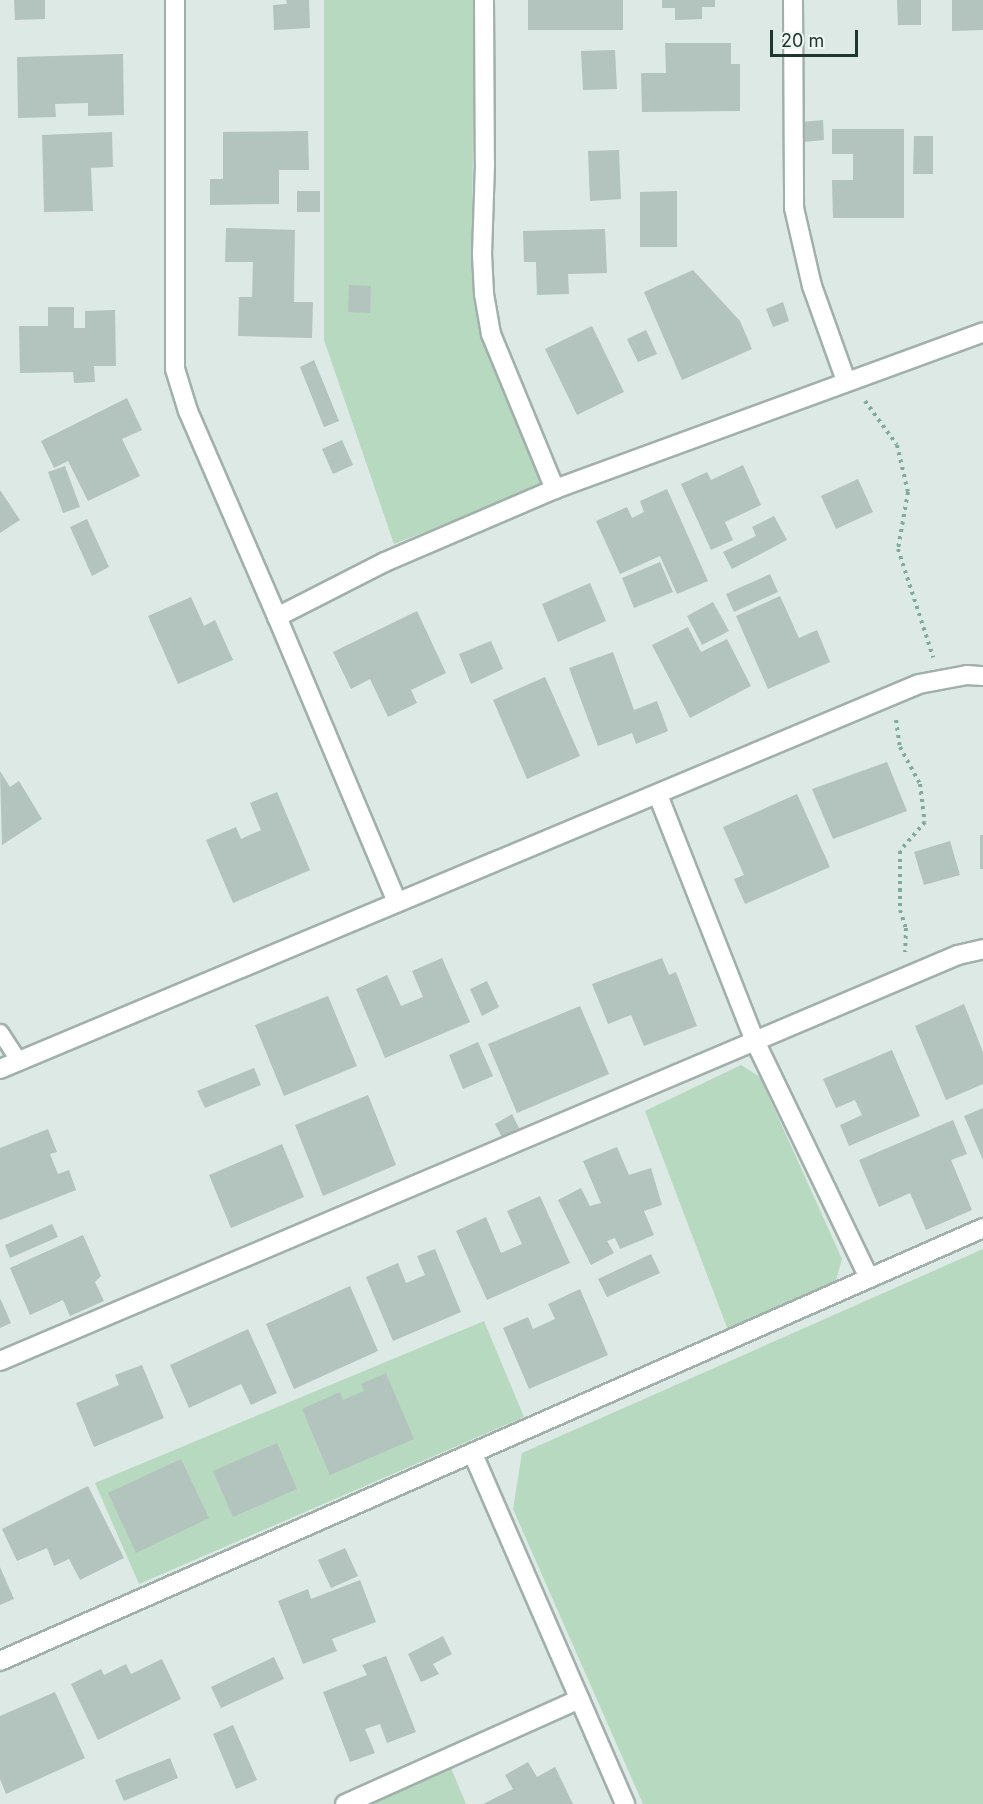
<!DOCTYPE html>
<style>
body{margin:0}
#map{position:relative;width:983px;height:1804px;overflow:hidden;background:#dde9e4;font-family:Inter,sans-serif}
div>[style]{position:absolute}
.green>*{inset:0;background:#b7d9c0}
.building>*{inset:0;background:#b3c3bd}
.path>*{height:4px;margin-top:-2px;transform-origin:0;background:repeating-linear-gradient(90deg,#7fab9d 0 3px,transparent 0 7.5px)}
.roads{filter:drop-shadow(2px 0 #a1b0ab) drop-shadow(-2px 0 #a1b0ab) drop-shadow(0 2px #a1b0ab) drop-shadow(0 -2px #a1b0ab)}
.service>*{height:15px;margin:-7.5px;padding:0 7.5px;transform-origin:7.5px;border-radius:7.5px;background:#fff}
.minor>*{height:18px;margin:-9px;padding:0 9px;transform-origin:9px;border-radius:9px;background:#fff}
span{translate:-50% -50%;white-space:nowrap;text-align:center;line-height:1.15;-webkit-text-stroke:4.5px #edf6f2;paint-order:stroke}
.scale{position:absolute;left:770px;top:30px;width:88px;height:27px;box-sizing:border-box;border:3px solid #203731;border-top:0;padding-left:8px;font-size:18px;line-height:21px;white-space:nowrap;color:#203731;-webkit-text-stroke:4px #edf6f2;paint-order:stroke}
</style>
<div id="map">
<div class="green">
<div style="clip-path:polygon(324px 0,474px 0,472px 252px,475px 296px,546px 485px,394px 544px,324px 340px)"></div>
<div style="clip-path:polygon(741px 1065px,760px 1077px,842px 1259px,835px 1284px,728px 1330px,645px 1111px)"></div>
<div style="clip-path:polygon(983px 1249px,983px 1804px,643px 1804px,513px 1509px,522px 1453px)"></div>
<div style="clip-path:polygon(484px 1321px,524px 1417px,139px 1584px,95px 1483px)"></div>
<div style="clip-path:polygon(451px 1768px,466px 1804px,369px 1804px)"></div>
</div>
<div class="building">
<div style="clip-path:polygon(14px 0,45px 0,45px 19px,15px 20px)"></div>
<div style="clip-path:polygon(286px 0,309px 0,310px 28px,274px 30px,273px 5px,287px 4px)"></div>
<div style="clip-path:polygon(528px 0,623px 0,623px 30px,528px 30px)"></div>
<div style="clip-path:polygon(662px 0,715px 0,715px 7px,702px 7px,702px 19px,675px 20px,675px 8px,662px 8px)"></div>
<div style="clip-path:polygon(897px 0,921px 0,921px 25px,898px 25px)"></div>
<div style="clip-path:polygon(952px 0,983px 0,983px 30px,952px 31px)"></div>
<div style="clip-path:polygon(665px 43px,731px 43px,731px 64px,740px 64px,740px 111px,642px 112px,641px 73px,666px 73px)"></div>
<div style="clip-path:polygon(615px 50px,617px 89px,583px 90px,581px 51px)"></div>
<div style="clip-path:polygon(123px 54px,124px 115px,88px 116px,88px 103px,55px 104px,56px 117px,18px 118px,17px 57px)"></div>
<div style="clip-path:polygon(823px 120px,824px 140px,804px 142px,802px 122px)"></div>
<div style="clip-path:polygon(832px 129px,904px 129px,904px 218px,833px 218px,832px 180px,853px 180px,853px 154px,832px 154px)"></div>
<div style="clip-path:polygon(308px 131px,309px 170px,279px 170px,279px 204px,210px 205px,210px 179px,223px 179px,223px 132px)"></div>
<div style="clip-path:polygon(112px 132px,113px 167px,91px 168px,93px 211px,44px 212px,42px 135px)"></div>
<div style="clip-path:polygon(914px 136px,933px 136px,933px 174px,913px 174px)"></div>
<div style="clip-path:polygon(619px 150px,621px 199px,590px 201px,588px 151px)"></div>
<div style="clip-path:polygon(297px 191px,320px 191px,320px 212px,297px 212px)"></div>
<div style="clip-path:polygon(677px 191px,677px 247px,640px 247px,640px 192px)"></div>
<div style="clip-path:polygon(226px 228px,295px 230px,294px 302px,313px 302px,312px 338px,238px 336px,239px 297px,252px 297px,253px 262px,225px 262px)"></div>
<div style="clip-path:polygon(605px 229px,607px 273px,568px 274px,569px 294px,537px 295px,536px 262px,524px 262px,523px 231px)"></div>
<div style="clip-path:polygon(693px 270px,740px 321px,752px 349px,682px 380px,644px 292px)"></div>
<div style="clip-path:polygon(349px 285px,371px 286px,370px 313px,348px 312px)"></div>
<div style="clip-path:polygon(783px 302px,789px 321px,773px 327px,766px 309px)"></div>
<div style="clip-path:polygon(48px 307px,74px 307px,74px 328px,85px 328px,85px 311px,115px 310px,116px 366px,94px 366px,95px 382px,74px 383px,73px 372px,20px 373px,19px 326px,48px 326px)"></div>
<div style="clip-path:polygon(592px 326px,624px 392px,577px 415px,545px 349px)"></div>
<div style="clip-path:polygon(646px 330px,657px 354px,638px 362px,627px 339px)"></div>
<div style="clip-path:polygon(314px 360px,339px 421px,324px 427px,300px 367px)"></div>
<div style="clip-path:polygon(127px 398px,142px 430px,122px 439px,140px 476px,88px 501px,68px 461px,54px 468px,41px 441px)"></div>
<div style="clip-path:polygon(342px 440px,353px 465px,333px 474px,322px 449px)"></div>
<div style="clip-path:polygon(743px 465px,761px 505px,725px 522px,733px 540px,711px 550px,681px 484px,707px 472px,711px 480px)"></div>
<div style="clip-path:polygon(65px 466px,80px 507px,63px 513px,48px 472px)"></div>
<div style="clip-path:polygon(858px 479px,873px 512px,836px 529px,821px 496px)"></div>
<div style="clip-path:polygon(667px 489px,708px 581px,677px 594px,660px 556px,620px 574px,596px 521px,627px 507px,632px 518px,644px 512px,640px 501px)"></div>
<div style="clip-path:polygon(0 490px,20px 520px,0 533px)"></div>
<div style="clip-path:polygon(774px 516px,787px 540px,732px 569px,723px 552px,756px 536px,752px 527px)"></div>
<div style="clip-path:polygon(87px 519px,109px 567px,92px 576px,70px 527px)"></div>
<div style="clip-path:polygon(660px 562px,673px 592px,634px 608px,622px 578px)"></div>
<div style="clip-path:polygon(770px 574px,778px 592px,734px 612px,726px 594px)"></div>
<div style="clip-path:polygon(590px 583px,606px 621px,558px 642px,542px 604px)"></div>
<div style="clip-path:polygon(780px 596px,799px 638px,817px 630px,830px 662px,768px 689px,736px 616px)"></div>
<div style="clip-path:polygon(191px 597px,204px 626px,215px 620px,233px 660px,178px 684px,148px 616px)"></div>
<div style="clip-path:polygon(713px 602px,729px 631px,702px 645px,687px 616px)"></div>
<div style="clip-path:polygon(417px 611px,446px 673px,411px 690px,417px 703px,388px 717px,370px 679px,351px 689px,333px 652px)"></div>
<div style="clip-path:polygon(688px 627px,701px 652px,727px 639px,751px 686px,690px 718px,652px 645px)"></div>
<div style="clip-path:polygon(491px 641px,503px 669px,471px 684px,459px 654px)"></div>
<div style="clip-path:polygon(613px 652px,634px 710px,657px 701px,668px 731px,636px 744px,632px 733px,598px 746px,569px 668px)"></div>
<div style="clip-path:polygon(545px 677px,580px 756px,527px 779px,493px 700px)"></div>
<div style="clip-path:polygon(887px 762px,907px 811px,833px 839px,812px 789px)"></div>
<div style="clip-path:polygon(0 771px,10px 787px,19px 781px,42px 819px,2px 845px)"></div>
<div style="clip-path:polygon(277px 792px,310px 870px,233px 903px,206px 840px,236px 827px,241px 839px,261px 830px,250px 803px)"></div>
<div style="clip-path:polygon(797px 794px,830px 867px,745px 904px,734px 879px,744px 875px,723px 827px)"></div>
<div style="clip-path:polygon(980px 835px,983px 835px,983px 869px,980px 869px)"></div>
<div style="clip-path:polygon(950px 841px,960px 875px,924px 885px,914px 852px)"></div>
<div style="clip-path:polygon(442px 958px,470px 1022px,385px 1058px,356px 989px,387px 975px,401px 1006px,423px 997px,412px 971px)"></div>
<div style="clip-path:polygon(662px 958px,669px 975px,676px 972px,697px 1026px,644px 1046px,631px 1015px,608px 1024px,592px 984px)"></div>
<div style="clip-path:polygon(487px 981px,499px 1007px,482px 1016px,470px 989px)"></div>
<div style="clip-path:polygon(328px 996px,357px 1066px,284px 1096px,255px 1025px)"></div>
<div style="clip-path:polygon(964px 1004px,983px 1052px,983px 1084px,946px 1100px,915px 1026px)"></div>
<div style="clip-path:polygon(580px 1006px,609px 1074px,517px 1113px,488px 1044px)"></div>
<div style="clip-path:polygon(478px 1042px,493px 1076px,463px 1089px,449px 1055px)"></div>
<div style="clip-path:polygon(892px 1050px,920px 1116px,849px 1146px,840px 1125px,862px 1115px,855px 1100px,836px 1108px,823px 1079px)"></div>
<div style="clip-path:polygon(254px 1068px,261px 1085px,205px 1108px,197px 1091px)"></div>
<div style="clip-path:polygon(368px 1095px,396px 1165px,323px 1196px,295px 1125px)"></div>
<div style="clip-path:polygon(983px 1108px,983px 1160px,964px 1116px)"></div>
<div style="clip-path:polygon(512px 1114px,520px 1130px,503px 1139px,495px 1124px)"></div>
<div style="clip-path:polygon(953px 1120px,967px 1154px,951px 1160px,972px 1210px,926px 1230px,910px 1193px,879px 1207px,859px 1160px)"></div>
<div style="clip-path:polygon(48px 1129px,57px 1152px,50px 1154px,58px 1174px,69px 1170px,76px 1190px,0 1220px,0 1148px)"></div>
<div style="clip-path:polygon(282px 1144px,304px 1197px,231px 1228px,209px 1175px)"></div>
<div style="clip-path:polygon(617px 1147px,629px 1175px,651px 1168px,662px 1205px,644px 1211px,654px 1235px,620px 1249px,615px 1238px,607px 1241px,614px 1253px,591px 1265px,558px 1200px,581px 1188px,590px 1206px,601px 1203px,583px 1161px)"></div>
<div style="clip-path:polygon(540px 1196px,570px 1263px,487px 1300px,456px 1231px,486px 1217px,501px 1253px,522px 1244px,507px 1211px)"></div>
<div style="clip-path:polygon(52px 1224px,58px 1237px,10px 1258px,5px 1245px)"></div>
<div style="clip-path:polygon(83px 1235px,101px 1276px,95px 1282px,104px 1301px,70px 1316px,63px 1300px,30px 1315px,10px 1268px)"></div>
<div style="clip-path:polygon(435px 1249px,461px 1312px,393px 1341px,366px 1277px,398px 1263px,406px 1283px,425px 1275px,417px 1256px)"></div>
<div style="clip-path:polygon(651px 1254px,660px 1273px,607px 1297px,598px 1279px)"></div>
<div style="clip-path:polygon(350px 1286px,378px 1351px,294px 1389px,266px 1324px)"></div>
<div style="clip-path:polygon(580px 1289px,608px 1355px,529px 1389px,503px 1328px,528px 1317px,533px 1329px,555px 1319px,548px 1304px)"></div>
<div style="clip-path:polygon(0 1298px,11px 1323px,0 1328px)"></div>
<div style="clip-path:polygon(248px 1329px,277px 1393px,251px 1405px,241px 1384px,189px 1408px,170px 1365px)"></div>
<div style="clip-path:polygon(142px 1365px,164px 1418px,94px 1447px,76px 1403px,119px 1385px,115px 1375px)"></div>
<div style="clip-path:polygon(386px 1373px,414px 1439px,330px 1475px,302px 1409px,340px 1392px,343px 1400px,364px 1391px,361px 1384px)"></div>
<div style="clip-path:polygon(277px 1443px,297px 1489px,233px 1517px,213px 1471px)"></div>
<div style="clip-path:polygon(181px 1459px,209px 1518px,136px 1553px,108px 1493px)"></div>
<div style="clip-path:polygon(88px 1486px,124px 1558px,80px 1580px,69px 1559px,54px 1566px,47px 1548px,17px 1561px,2px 1529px)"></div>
<div style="clip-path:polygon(345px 1548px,358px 1576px,331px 1588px,318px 1560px)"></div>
<div style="clip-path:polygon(0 1567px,14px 1599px,0 1605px)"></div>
<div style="clip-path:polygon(360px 1580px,376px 1622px,332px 1639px,337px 1651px,303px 1664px,278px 1601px,308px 1589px,311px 1599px)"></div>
<div style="clip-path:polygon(443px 1636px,452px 1654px,433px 1664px,439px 1674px,421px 1682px,408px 1654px)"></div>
<div style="clip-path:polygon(386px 1656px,416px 1732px,387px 1743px,380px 1724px,365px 1729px,375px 1753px,350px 1762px,323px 1692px,367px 1675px,362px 1665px)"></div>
<div style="clip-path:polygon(274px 1657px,284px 1679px,221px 1708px,211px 1687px)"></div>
<div style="clip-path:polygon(162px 1659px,181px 1699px,98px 1740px,71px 1684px,101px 1669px,104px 1675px,126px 1664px,131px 1674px)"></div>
<div style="clip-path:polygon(55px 1692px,85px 1758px,6px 1794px,0 1779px,0 1716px)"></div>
<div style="clip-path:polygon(233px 1725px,257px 1780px,236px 1789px,213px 1734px)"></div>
<div style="clip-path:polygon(170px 1758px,178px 1778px,124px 1801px,115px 1780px)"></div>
<div style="clip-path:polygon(528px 1762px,537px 1777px,555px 1767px,573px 1804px,483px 1804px,513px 1789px,505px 1775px)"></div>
</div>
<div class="path">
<div style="left:865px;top:401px;width:54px;rotate:54deg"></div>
<div style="left:897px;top:445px;width:48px;rotate:76.8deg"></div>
<div style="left:908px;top:492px;width:58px;rotate:100deg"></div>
<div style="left:898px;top:549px;width:114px;rotate:72deg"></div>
<div style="left:896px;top:720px;width:27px;rotate:82deg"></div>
<div style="left:900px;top:747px;width:42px;rotate:61.6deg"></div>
<div style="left:920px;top:784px;width:38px;rotate:83deg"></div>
<div style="left:925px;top:822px;width:38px;rotate:131deg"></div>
<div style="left:900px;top:851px;width:59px;rotate:90deg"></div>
<div style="left:900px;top:910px;width:19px;rotate:72deg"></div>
<div style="left:906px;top:928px;width:24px;rotate:92deg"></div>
</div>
<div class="roads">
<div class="service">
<div style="left:0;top:1032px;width:35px;rotate:57deg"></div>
</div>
<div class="minor">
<div style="left:175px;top:0;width:369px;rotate:90deg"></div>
<div style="left:175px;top:369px;width:44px;rotate:72.8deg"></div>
<div style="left:188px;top:411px;width:224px;rotate:66.6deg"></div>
<div style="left:484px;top:0;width:164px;rotate:89.7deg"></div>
<div style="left:485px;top:164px;width:90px;rotate:91.9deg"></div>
<div style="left:482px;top:254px;width:40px;rotate:87.1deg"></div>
<div style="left:484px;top:294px;width:41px;rotate:80.1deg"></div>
<div style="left:491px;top:334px;width:168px;rotate:67.6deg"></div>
<div style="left:793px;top:0;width:208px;rotate:89.7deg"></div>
<div style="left:794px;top:208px;width:80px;rotate:77deg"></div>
<div style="left:812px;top:286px;width:101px;rotate:70.3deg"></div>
<div style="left:658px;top:795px;width:264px;rotate:68.5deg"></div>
<div style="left:755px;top:1041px;width:263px;rotate:64.3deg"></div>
<div style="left:397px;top:902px;width:309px;rotate:-112.8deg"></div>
<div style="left:277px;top:617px;width:121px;rotate:-27deg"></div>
<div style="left:385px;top:562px;width:185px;rotate:-23.2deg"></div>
<div style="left:555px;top:489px;width:456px;rotate:-20.1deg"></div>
<div style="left:0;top:1069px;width:996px;rotate:-22.73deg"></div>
<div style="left:919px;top:684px;width:49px;rotate:-10.6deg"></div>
<div style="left:967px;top:675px;width:16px;rotate:4deg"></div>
<div style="left:0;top:1361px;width:1040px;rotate:-22.97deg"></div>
<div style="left:958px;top:955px;width:26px;rotate:-13deg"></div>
<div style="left:473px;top:1454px;width:382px;rotate:66.5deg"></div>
<div style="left:0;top:1661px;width:1074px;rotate:-23.77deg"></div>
<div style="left:345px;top:1804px;width:257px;rotate:-24.1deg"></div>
</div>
</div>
<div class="scale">20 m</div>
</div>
